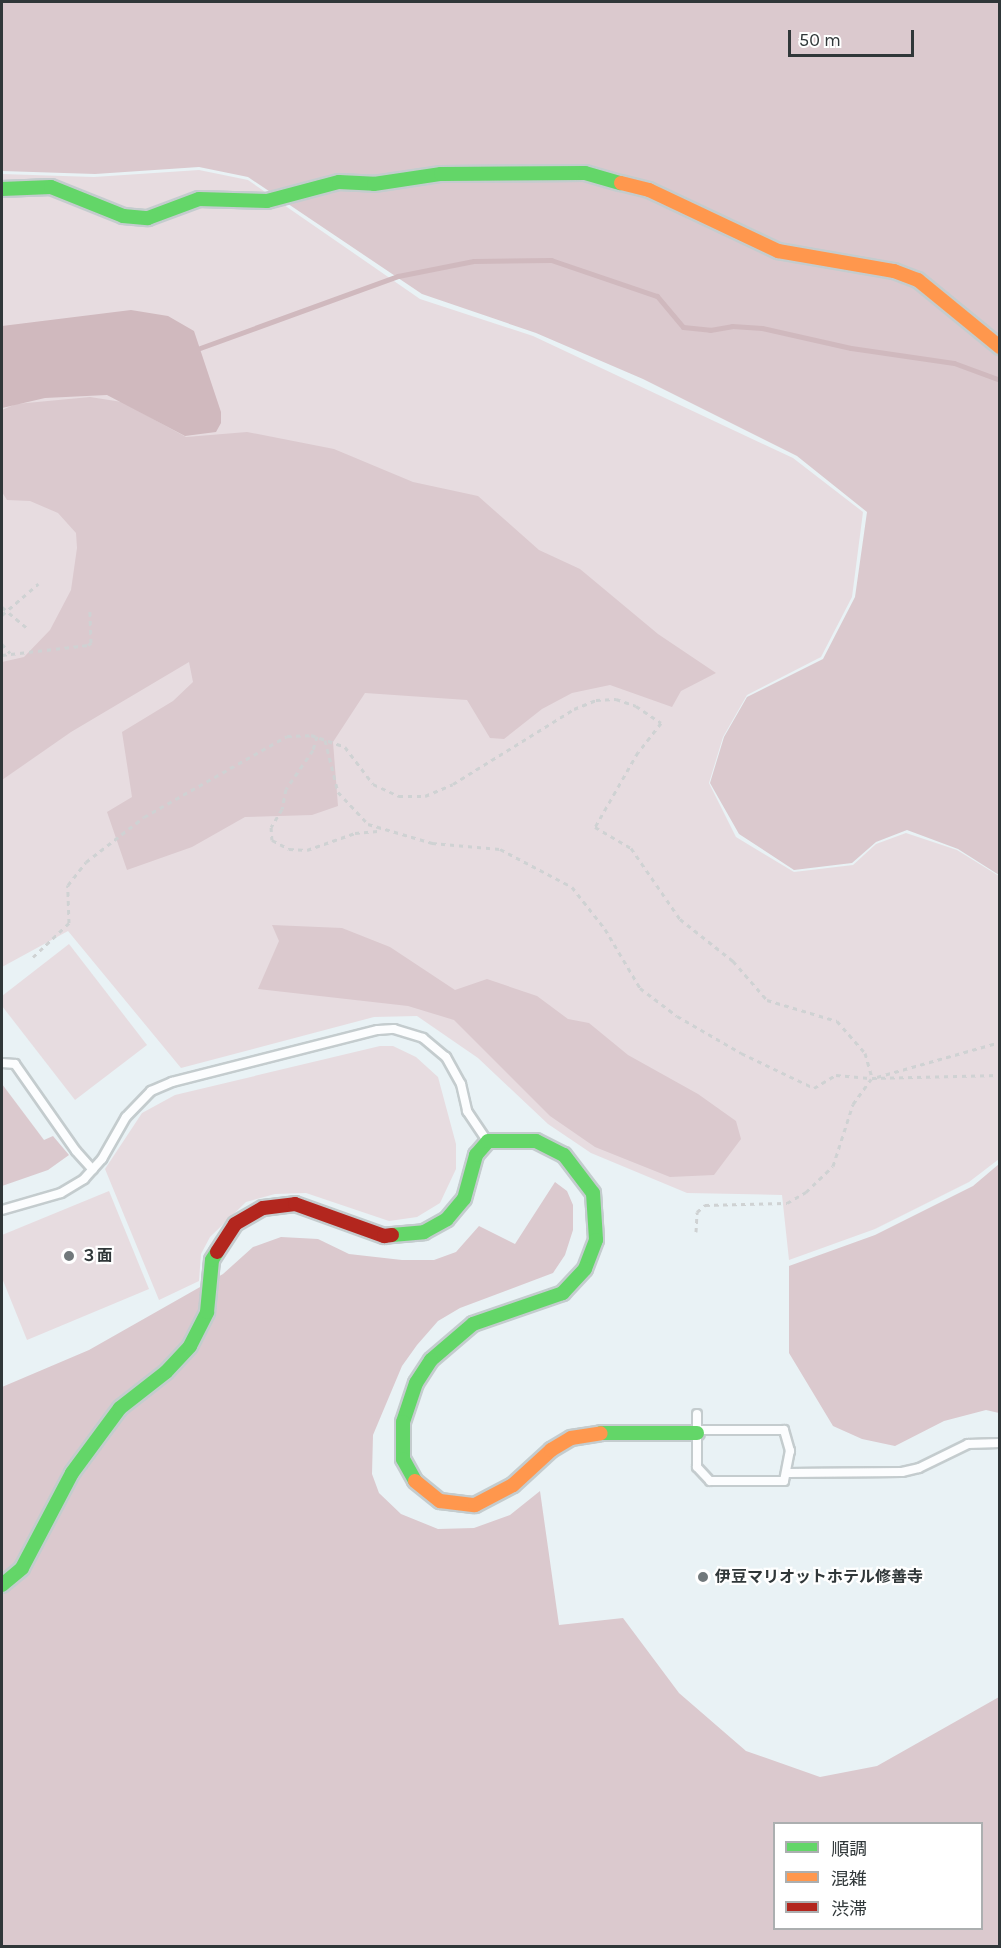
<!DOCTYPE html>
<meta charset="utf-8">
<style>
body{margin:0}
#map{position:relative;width:1001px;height:1948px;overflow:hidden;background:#e9f2f5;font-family:Karla,"Noto Sans JP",sans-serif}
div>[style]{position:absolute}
.green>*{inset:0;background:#e7dce0}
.forest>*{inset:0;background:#dbc9ce}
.water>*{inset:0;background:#d0b9be}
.stream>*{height:5px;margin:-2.5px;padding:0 2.5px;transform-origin:2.5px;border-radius:2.5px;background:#d0b9be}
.path>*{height:3px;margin-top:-1.5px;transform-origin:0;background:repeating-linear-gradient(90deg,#cfd2d3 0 4.5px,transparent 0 9px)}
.roads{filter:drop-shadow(2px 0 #c4ccce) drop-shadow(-2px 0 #c4ccce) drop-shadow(0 2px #c4ccce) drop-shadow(0 -2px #c4ccce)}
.lane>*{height:8px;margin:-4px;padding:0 4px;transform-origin:4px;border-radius:4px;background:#fcfdfe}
.fast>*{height:14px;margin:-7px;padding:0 7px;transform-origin:7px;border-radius:7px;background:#63d668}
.slow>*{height:14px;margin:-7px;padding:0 7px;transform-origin:7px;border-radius:7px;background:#ff974d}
.jam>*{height:14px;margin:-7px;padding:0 7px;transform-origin:7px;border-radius:7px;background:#b3261e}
.dots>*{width:16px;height:16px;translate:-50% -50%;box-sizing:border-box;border:3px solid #fff;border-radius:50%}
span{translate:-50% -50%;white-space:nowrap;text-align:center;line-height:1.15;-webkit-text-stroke:4.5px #fff;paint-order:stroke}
.poi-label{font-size:16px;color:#303739;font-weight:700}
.left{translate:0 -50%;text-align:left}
.frame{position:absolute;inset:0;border:3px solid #303739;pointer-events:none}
.legend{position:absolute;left:773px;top:1822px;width:210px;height:108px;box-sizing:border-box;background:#fff;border:2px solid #acafb0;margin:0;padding:8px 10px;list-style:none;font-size:18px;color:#303739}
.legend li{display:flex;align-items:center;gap:12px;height:30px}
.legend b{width:30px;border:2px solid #acafb0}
.scale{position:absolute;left:788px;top:30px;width:126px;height:27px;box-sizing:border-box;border:3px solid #303739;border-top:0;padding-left:8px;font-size:18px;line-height:21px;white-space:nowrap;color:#303739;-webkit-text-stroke:4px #fff;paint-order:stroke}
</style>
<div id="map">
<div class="green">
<div style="clip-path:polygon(199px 170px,248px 180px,420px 299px,533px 336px,793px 458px,863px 512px,852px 597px,821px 657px,747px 695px,723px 737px,709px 783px,736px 837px,794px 872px,853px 865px,876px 844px,906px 833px,957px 850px,999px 876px,999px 1159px,969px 1182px,875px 1229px,789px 1260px,782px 1195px,687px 1193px,591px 1153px,548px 1124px,478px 1058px,417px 1016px,374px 1017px,181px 1068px,68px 931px,2px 967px,2px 174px,94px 177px)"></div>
<div style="clip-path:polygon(69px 944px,147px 1045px,75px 1100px,2px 1006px,2px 996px)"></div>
<div style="clip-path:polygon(380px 1046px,393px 1046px,416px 1057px,438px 1077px,456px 1144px,456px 1169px,440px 1203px,417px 1217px,389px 1221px,306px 1193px,275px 1194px,246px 1202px,210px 1237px,201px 1254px,199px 1281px,159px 1300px,105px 1169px,142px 1113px,175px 1095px)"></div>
<div style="clip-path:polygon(109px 1191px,149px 1289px,27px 1340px,2px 1278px,2px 1235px)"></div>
</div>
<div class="forest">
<div style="clip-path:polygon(2px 2px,999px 2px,999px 875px,958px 849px,907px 830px,876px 842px,852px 863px,794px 870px,739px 834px,710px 783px,724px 737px,747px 697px,823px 659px,855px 597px,867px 512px,797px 456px,643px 379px,536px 333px,422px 294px,248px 177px,199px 167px,95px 174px,2px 171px)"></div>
<div style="clip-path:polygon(90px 397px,122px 402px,186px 437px,247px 432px,334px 449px,413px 482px,478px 496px,539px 550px,580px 569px,658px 634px,716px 673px,681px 691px,672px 707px,610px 685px,572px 693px,542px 709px,504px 739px,490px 738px,467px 700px,365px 693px,333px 742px,338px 806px,312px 815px,245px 817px,192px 847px,127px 870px,107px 812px,132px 797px,122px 732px,173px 701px,193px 682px,189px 662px,71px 732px,2px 780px,2px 662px,24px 657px,50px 630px,71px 590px,77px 548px,76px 533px,58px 513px,30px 501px,7px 500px,2px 492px,2px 410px,16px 404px)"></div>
<div style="clip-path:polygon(272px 925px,342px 928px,390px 947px,455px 990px,487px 979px,537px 996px,568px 1019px,589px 1023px,628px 1055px,698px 1094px,736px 1121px,741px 1139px,714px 1175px,670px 1177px,595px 1147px,550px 1116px,454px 1020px,408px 1006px,258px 989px,279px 941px)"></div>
<div style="clip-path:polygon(2px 1084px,44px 1140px,53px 1136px,69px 1155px,48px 1170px,2px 1186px)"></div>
<div style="clip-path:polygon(999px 1164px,999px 1413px,986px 1410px,944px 1421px,895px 1446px,862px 1439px,833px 1426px,789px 1353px,789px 1266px,875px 1235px,973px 1186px)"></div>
<div style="clip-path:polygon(evenodd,555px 1182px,567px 1191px,573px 1205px,573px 1230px,565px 1255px,553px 1273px,460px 1308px,438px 1321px,417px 1345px,402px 1366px,373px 1435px,372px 1474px,379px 1493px,401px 1514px,438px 1529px,474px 1528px,510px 1515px,540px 1491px,559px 1625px,623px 1618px,679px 1693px,746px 1751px,820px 1777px,877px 1766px,999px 1697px,999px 1946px,2px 1946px,2px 1387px,89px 1350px,223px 1274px,253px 1247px,281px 1237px,318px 1239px,349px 1254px,402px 1260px,434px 1260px,456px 1252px,479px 1226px,515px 1244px,555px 1182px,774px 1824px,982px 1824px,982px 1928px,774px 1928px,774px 1824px)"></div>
</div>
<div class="water">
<div style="clip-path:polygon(131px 310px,168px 316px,194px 331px,221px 412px,221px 423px,216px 432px,185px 436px,107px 395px,45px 398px,2px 408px,2px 326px)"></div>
</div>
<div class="stream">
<div style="left:200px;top:348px;width:211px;rotate:-20deg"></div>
<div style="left:398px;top:276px;width:77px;rotate:-11.2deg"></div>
<div style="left:474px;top:261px;width:77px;rotate:-0.7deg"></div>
<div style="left:551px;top:260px;width:112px;rotate:18.8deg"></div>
<div style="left:657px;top:296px;width:40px;rotate:50deg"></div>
<div style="left:683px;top:327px;width:27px;rotate:6deg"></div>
<div style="left:710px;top:330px;width:22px;rotate:-10deg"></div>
<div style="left:732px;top:326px;width:30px;rotate:4deg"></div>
<div style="left:762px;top:328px;width:91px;rotate:12.7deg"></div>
<div style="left:851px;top:348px;width:104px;rotate:8.3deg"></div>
<div style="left:954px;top:363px;width:49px;rotate:20.3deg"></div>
</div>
<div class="path">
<div style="left:2px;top:607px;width:34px;rotate:40deg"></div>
<div style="left:2px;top:615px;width:48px;rotate:-40.7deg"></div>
<div style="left:2px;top:644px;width:12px;rotate:48deg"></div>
<div style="left:2px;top:655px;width:87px;rotate:-6.6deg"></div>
<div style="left:88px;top:645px;width:4px;rotate:-34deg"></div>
<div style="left:91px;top:643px;width:32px;rotate:-92deg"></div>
<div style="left:317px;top:736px;width:15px;rotate:106deg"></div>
<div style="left:313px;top:750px;width:47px;rotate:124.7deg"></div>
<div style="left:286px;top:789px;width:20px;rotate:101deg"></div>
<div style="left:282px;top:809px;width:21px;rotate:121deg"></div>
<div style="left:271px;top:827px;width:13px;rotate:86deg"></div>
<div style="left:272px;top:840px;width:19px;rotate:28deg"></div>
<div style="left:289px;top:849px;width:18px;rotate:3deg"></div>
<div style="left:307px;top:850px;width:51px;rotate:-19.5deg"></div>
<div style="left:355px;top:833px;width:23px;rotate:-5deg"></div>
<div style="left:325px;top:740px;width:54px;rotate:76deg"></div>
<div style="left:338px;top:792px;width:44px;rotate:46.8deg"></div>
<div style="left:368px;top:824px;width:67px;rotate:16.5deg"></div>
<div style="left:432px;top:843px;width:68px;rotate:5deg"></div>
<div style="left:500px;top:849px;width:81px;rotate:27.8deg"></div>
<div style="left:572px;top:887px;width:53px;rotate:51.8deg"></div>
<div style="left:605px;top:929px;width:69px;rotate:59.3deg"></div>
<div style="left:640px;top:988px;width:46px;rotate:37.1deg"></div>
<div style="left:677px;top:1016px;width:74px;rotate:30deg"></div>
<div style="left:741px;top:1053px;width:81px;rotate:25.6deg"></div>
<div style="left:814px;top:1088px;width:26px;rotate:-31deg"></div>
<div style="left:836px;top:1075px;width:36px;rotate:5deg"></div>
<div style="left:872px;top:1078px;width:128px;rotate:-1.3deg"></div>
<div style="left:33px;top:957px;width:50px;rotate:-43.4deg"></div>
<div style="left:69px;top:923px;width:38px;rotate:-92deg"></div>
<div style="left:68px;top:885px;width:29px;rotate:-52deg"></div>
<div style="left:86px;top:862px;width:73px;rotate:-37.8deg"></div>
<div style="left:144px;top:817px;width:164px;rotate:-29.5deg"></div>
<div style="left:287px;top:736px;width:24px;rotate:-2deg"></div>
<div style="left:311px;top:735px;width:36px;rotate:19deg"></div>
<div style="left:345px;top:747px;width:46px;rotate:52.9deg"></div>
<div style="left:373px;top:784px;width:29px;rotate:25deg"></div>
<div style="left:399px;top:796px;width:26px"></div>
<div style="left:425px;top:796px;width:30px;rotate:-23deg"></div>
<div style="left:453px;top:784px;width:142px;rotate:-31.8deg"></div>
<div style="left:574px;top:709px;width:24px;rotate:-22deg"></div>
<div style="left:596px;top:700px;width:20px;rotate:-3deg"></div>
<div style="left:616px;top:699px;width:21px;rotate:19deg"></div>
<div style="left:636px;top:706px;width:30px;rotate:34deg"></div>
<div style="left:661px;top:723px;width:37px;rotate:128deg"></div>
<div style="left:638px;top:752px;width:86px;rotate:119.8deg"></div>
<div style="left:595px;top:827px;width:42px;rotate:30.3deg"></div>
<div style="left:631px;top:848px;width:86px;rotate:55.4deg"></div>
<div style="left:680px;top:919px;width:68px;rotate:38.4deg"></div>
<div style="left:733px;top:961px;width:52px;rotate:48.9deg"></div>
<div style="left:767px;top:1000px;width:73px;rotate:16.7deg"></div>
<div style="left:837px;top:1021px;width:43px;rotate:48.8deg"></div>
<div style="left:865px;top:1053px;width:26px;rotate:74deg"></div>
<div style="left:877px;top:1077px;width:128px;rotate:-15.9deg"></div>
<div style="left:696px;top:1232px;width:20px;rotate:-87deg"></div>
<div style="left:697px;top:1212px;width:11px;rotate:-41deg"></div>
<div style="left:705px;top:1205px;width:82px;rotate:-1.4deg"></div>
<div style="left:787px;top:1203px;width:22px;rotate:-30deg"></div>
<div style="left:806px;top:1192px;width:37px;rotate:-44deg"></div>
<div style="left:833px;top:1166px;width:65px;rotate:-72.1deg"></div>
<div style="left:853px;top:1104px;width:31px;rotate:-54deg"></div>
</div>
<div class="roads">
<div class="lane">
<div style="left:2px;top:1063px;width:13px;rotate:4deg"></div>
<div style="left:15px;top:1064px;width:106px;rotate:55deg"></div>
<div style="left:76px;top:1151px;width:25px;rotate:48deg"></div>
<div style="left:2px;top:1210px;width:61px;rotate:-16.1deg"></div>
<div style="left:61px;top:1193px;width:27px;rotate:-31deg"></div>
<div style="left:84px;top:1179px;width:27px;rotate:-48deg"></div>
<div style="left:102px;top:1159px;width:48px;rotate:-60.3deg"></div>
<div style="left:126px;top:1117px;width:36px;rotate:-46deg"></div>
<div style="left:151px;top:1091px;width:23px;rotate:-23deg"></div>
<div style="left:172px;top:1082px;width:212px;rotate:-14.2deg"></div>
<div style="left:378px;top:1030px;width:16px;rotate:-4deg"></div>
<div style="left:394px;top:1029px;width:30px;rotate:17deg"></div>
<div style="left:423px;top:1038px;width:30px;rotate:40deg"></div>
<div style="left:446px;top:1057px;width:31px;rotate:61deg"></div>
<div style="left:461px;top:1084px;width:28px;rotate:77deg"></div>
<div style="left:467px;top:1111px;width:34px;rotate:56deg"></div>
<div style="left:697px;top:1414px;width:53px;rotate:90deg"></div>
<div style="left:697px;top:1467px;width:19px;rotate:47deg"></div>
<div style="left:710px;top:1481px;width:74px"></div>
<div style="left:784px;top:1481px;width:31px;rotate:-79deg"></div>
<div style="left:790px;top:1451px;width:22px;rotate:-106deg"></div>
<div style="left:784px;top:1430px;width:87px;rotate:180deg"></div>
<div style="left:788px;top:1473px;width:114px;rotate:-0.5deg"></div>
<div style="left:902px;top:1472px;width:17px;rotate:-13deg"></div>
<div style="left:919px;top:1468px;width:55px;rotate:-26.1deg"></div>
<div style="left:968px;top:1444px;width:32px;rotate:-2deg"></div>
</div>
<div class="fast">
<div style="left:2px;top:189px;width:49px;rotate:-2.3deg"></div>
<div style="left:51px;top:187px;width:78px;rotate:21.9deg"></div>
<div style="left:123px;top:216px;width:25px;rotate:5deg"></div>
<div style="left:148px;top:218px;width:54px;rotate:-20.4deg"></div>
<div style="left:199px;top:199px;width:68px;rotate:1.7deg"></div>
<div style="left:267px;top:201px;width:74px;rotate:-14.8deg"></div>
<div style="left:339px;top:182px;width:35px;rotate:3deg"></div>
<div style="left:374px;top:184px;width:68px;rotate:-8.5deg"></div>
<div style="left:441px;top:174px;width:144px;rotate:-0.4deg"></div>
<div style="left:585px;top:173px;width:37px;rotate:16deg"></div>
<div style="left:392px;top:1235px;width:32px;rotate:-5deg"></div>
<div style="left:424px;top:1232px;width:26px;rotate:-29deg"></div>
<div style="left:447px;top:1219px;width:26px;rotate:-50deg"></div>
<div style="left:464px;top:1199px;width:46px;rotate:-74.7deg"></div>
<div style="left:476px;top:1155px;width:18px;rotate:-49deg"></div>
<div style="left:488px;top:1141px;width:48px"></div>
<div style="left:536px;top:1141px;width:31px;rotate:27deg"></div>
<div style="left:564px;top:1155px;width:48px;rotate:52.7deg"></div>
<div style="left:593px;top:1193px;width:47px;rotate:86.3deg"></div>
<div style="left:596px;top:1240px;width:31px;rotate:111deg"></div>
<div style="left:585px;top:1269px;width:33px;rotate:133deg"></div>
<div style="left:563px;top:1293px;width:95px;rotate:161deg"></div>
<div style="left:473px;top:1324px;width:55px;rotate:139.4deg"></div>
<div style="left:431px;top:1360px;width:27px;rotate:123deg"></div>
<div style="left:416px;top:1383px;width:41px;rotate:108.4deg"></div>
<div style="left:403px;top:1422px;width:37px;rotate:90deg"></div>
<div style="left:403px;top:1459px;width:25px;rotate:61deg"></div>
<div style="left:601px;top:1433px;width:96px"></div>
<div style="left:2px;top:1585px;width:26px;rotate:-40deg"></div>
<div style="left:22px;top:1568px;width:107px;rotate:-62.2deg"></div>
<div style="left:72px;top:1473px;width:81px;rotate:-53.6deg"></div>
<div style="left:120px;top:1408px;width:58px;rotate:-38deg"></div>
<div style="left:166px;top:1372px;width:35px;rotate:-47deg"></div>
<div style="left:190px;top:1346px;width:38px;rotate:-63deg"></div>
<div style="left:207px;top:1312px;width:52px;rotate:-84.5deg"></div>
<div style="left:212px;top:1260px;width:9px;rotate:-58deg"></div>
</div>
<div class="slow">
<div style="left:621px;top:183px;width:29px;rotate:14deg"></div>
<div style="left:649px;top:190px;width:143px;rotate:25.3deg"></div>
<div style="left:778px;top:251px;width:118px;rotate:9.8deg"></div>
<div style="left:894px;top:271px;width:26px;rotate:21deg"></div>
<div style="left:918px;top:280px;width:106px;rotate:39.3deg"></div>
<div style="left:415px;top:1481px;width:32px;rotate:39deg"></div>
<div style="left:440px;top:1501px;width:35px;rotate:7deg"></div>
<div style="left:475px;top:1505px;width:43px;rotate:-27.8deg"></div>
<div style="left:513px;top:1485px;width:52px;rotate:-42.6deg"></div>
<div style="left:551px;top:1450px;width:23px;rotate:-31deg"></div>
<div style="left:571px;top:1438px;width:30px;rotate:-9deg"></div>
</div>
<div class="jam">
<div style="left:217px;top:1252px;width:33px;rotate:-57deg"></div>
<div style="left:235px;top:1224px;width:32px;rotate:-30deg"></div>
<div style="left:263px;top:1208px;width:32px;rotate:-7deg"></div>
<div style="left:295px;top:1204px;width:95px;rotate:19.8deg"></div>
<div style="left:384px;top:1236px;width:8px;rotate:-7deg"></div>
</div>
</div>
<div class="dots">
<div style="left:69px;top:1256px;background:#71787b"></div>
<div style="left:703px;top:1577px;background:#71787b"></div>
</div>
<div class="poi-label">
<span class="left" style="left:81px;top:1256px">３面</span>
<span class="left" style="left:715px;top:1577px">伊豆マリオットホテル修善寺</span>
</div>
<div class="frame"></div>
<ul class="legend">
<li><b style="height:8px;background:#63d668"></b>順調</li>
<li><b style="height:8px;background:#ff974d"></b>混雑</li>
<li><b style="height:8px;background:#b3261e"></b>渋滞</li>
</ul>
<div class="scale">50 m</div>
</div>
